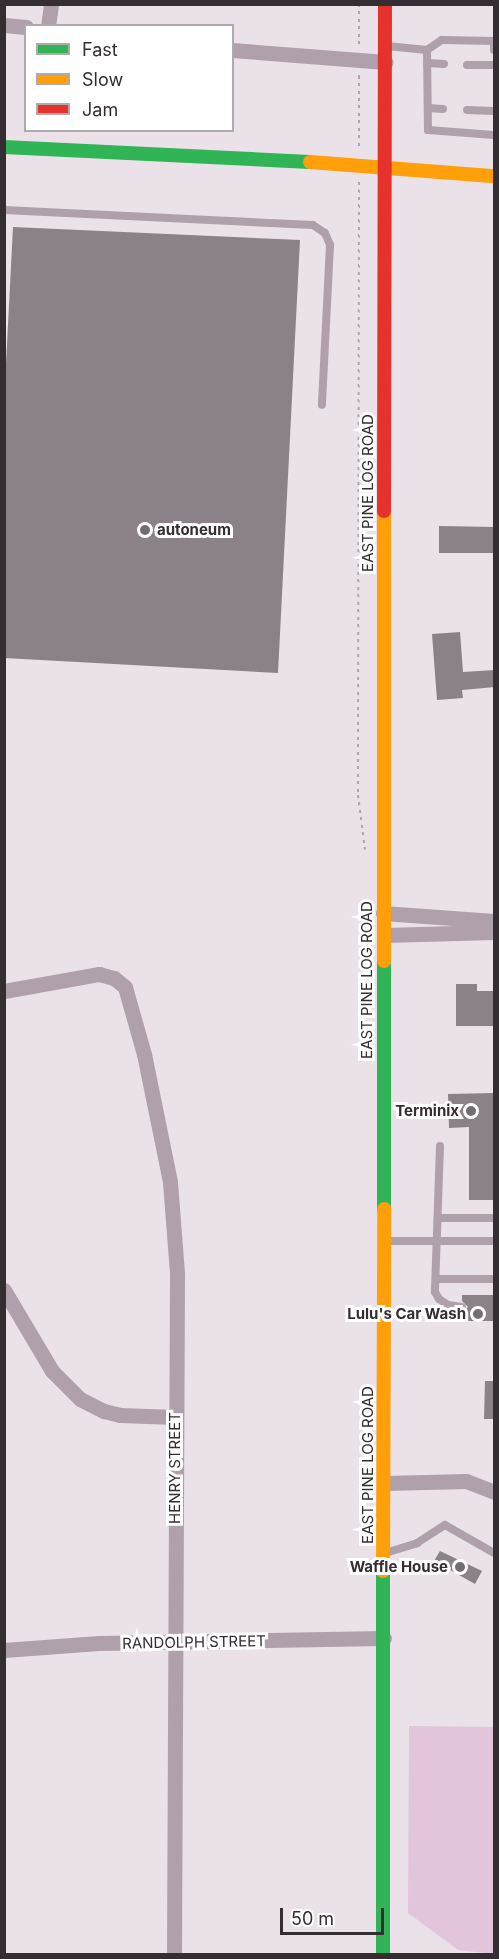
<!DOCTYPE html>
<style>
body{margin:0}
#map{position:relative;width:499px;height:1959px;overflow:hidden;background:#ebe1e8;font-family:Inter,sans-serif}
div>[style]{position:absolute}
.green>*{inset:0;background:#e2c4db}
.building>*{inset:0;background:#8a8288}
.path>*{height:2px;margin-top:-1px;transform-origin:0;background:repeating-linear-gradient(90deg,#b0a5ad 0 3px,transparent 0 7.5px)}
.lane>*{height:8px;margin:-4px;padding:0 4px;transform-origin:4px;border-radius:4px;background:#afa0ac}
.street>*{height:15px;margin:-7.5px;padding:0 7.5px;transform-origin:7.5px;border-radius:7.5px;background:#afa0ac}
.fast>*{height:14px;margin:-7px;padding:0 7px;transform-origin:7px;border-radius:7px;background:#30b455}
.slow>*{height:14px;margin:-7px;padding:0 7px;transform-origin:7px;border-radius:7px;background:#ff9f0a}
.jam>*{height:14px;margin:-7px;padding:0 7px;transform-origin:7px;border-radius:7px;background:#e5322d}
.dots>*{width:16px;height:16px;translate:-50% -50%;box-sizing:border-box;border:3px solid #fff;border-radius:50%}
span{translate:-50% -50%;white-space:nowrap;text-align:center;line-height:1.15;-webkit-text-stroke:6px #fff;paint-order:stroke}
.street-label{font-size:15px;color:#342d32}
.poi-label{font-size:15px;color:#342d32;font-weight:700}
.left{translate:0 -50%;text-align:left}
.right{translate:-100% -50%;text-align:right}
.frame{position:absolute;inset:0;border:6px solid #342d32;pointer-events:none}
.legend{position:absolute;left:24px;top:24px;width:210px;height:108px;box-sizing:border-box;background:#fff;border:2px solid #aeabad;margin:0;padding:8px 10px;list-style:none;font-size:18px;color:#342d32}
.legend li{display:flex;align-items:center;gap:12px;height:30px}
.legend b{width:30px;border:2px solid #aeabad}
.scale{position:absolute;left:280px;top:1908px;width:104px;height:27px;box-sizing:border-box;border:3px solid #342d32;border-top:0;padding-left:8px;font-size:18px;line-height:21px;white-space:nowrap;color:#342d32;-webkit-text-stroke:4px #fff;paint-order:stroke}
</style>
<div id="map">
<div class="green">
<div style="clip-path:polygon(409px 1726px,494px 1727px,494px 1954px,458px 1950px,408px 1913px)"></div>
</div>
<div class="building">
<div style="clip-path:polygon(13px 227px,300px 240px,278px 673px,4px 658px,4px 403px)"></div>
<div style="clip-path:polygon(439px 526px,495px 527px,495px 553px,439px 553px)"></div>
<div style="clip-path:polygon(460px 632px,463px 672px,495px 670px,495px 687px,462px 690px,463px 698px,437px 700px,432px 634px)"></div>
<div style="clip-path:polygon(456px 984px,477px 984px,477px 991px,495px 991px,495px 1026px,456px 1026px)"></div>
<div style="clip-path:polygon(495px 1093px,495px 1200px,469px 1200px,469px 1127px,449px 1128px,448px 1094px)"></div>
<div style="clip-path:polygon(462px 1295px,495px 1295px,495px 1321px,462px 1321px,462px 1313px,468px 1307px,462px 1301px)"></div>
<div style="clip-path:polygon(485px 1381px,495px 1381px,495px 1419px,484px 1419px)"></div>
<div style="clip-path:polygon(440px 1551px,482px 1571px,475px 1584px,434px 1561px)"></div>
</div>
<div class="path">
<div style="left:359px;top:4px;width:43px;rotate:90deg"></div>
<div style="left:359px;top:146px;width:72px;rotate:-90deg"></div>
<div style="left:359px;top:182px;width:577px;rotate:90.1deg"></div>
<div style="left:358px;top:759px;width:36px;rotate:90deg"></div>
<div style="left:358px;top:795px;width:55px;rotate:82.7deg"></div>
</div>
<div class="lane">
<div style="left:387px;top:46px;width:40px;rotate:5.7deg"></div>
<div style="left:427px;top:50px;width:80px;rotate:89.3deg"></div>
<div style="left:428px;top:130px;width:66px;rotate:4.3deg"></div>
<div style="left:427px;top:50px;width:18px;rotate:-34deg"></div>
<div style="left:442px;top:40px;width:52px;rotate:1.1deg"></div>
<div style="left:494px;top:41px;width:9px;rotate:90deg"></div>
<div style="left:427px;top:63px;width:17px;rotate:3deg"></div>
<div style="left:467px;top:65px;width:27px"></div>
<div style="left:428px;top:108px;width:15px;rotate:4deg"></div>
<div style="left:467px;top:110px;width:27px;rotate:2deg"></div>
<div style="left:4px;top:210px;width:309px;rotate:2.8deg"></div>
<div style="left:313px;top:225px;width:14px;rotate:34deg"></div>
<div style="left:325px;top:233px;width:13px;rotate:67deg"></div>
<div style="left:330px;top:245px;width:160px;rotate:92.9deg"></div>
<div style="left:440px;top:1146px;width:146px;rotate:92deg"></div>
<div style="left:435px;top:1292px;width:8px;rotate:60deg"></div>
<div style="left:439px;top:1299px;width:11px;rotate:34deg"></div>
<div style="left:448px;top:1305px;width:14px;rotate:8deg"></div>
<div style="left:439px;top:1218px;width:55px"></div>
<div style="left:385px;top:1241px;width:109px"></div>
<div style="left:437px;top:1279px;width:57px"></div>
<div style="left:385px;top:1553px;width:34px;rotate:-17deg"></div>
<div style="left:417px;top:1543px;width:33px;rotate:-33deg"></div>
<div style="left:445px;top:1525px;width:56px;rotate:29.7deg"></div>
</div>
<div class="street">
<div style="left:4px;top:25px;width:22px;rotate:5deg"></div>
<div style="left:48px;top:26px;width:22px;rotate:-82deg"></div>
<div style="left:232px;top:50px;width:154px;rotate:4.5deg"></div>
<div style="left:383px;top:913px;width:111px;rotate:4.1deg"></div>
<div style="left:384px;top:935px;width:110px;rotate:-1.6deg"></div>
<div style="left:4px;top:991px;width:97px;rotate:-10.1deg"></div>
<div style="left:99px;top:974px;width:16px;rotate:15deg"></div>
<div style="left:114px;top:978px;width:14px;rotate:39deg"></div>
<div style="left:125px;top:987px;width:70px;rotate:74.2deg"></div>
<div style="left:144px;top:1054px;width:131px;rotate:78.5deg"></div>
<div style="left:170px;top:1182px;width:92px;rotate:85.6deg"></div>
<div style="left:177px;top:1274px;width:680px;rotate:90.25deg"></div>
<div style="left:4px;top:1290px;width:94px;rotate:59.3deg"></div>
<div style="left:52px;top:1371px;width:40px;rotate:45deg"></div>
<div style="left:80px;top:1399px;width:27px;rotate:27deg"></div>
<div style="left:104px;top:1411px;width:16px;rotate:14deg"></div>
<div style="left:120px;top:1415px;width:55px;rotate:2.1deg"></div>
<div style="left:384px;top:1483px;width:82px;rotate:-1.4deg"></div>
<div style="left:466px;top:1481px;width:30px;rotate:21deg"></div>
<div style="left:4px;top:1650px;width:95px;rotate:-4.2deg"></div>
<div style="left:99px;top:1643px;width:285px;rotate:-1deg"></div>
</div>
<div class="fast">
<div style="left:4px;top:147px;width:306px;rotate:2.8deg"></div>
<div style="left:384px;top:1209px;width:248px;rotate:-90deg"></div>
<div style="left:383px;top:1954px;width:383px;rotate:-90deg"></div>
</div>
<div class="slow">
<div style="left:310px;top:162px;width:185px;rotate:4.4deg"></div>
<div style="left:384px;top:961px;width:450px;rotate:-90deg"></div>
<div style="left:383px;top:1571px;width:362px;rotate:-89.8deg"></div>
</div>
<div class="jam">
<div style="left:384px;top:511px;width:507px;rotate:-89.89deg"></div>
</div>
<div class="dots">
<div style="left:145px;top:530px;background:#746c72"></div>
<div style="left:471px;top:1111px;background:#746c72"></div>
<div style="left:478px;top:1314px;background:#746c72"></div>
<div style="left:460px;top:1567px;background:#746c72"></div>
</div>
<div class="street-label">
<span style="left:368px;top:493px;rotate:-90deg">EAST PINE LOG ROAD</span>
<span style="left:367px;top:980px;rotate:-90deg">EAST PINE LOG ROAD</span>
<span style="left:368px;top:1465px;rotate:-90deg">EAST PINE LOG ROAD</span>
<span style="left:175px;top:1468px;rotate:-90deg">HENRY STREET</span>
<span style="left:194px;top:1642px;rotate:-1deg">RANDOLPH STREET</span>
</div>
<div class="poi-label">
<span class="left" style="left:157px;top:530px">autoneum</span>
<span class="right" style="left:459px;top:1111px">Terminix</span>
<span class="right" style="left:466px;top:1314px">Lulu's Car Wash</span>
<span class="right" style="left:448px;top:1567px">Waffle House</span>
</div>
<div class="frame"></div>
<ul class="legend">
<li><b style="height:8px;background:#30b455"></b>Fast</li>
<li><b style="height:8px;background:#ff9f0a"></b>Slow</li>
<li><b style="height:8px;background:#e5322d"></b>Jam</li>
</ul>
<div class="scale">50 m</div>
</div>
